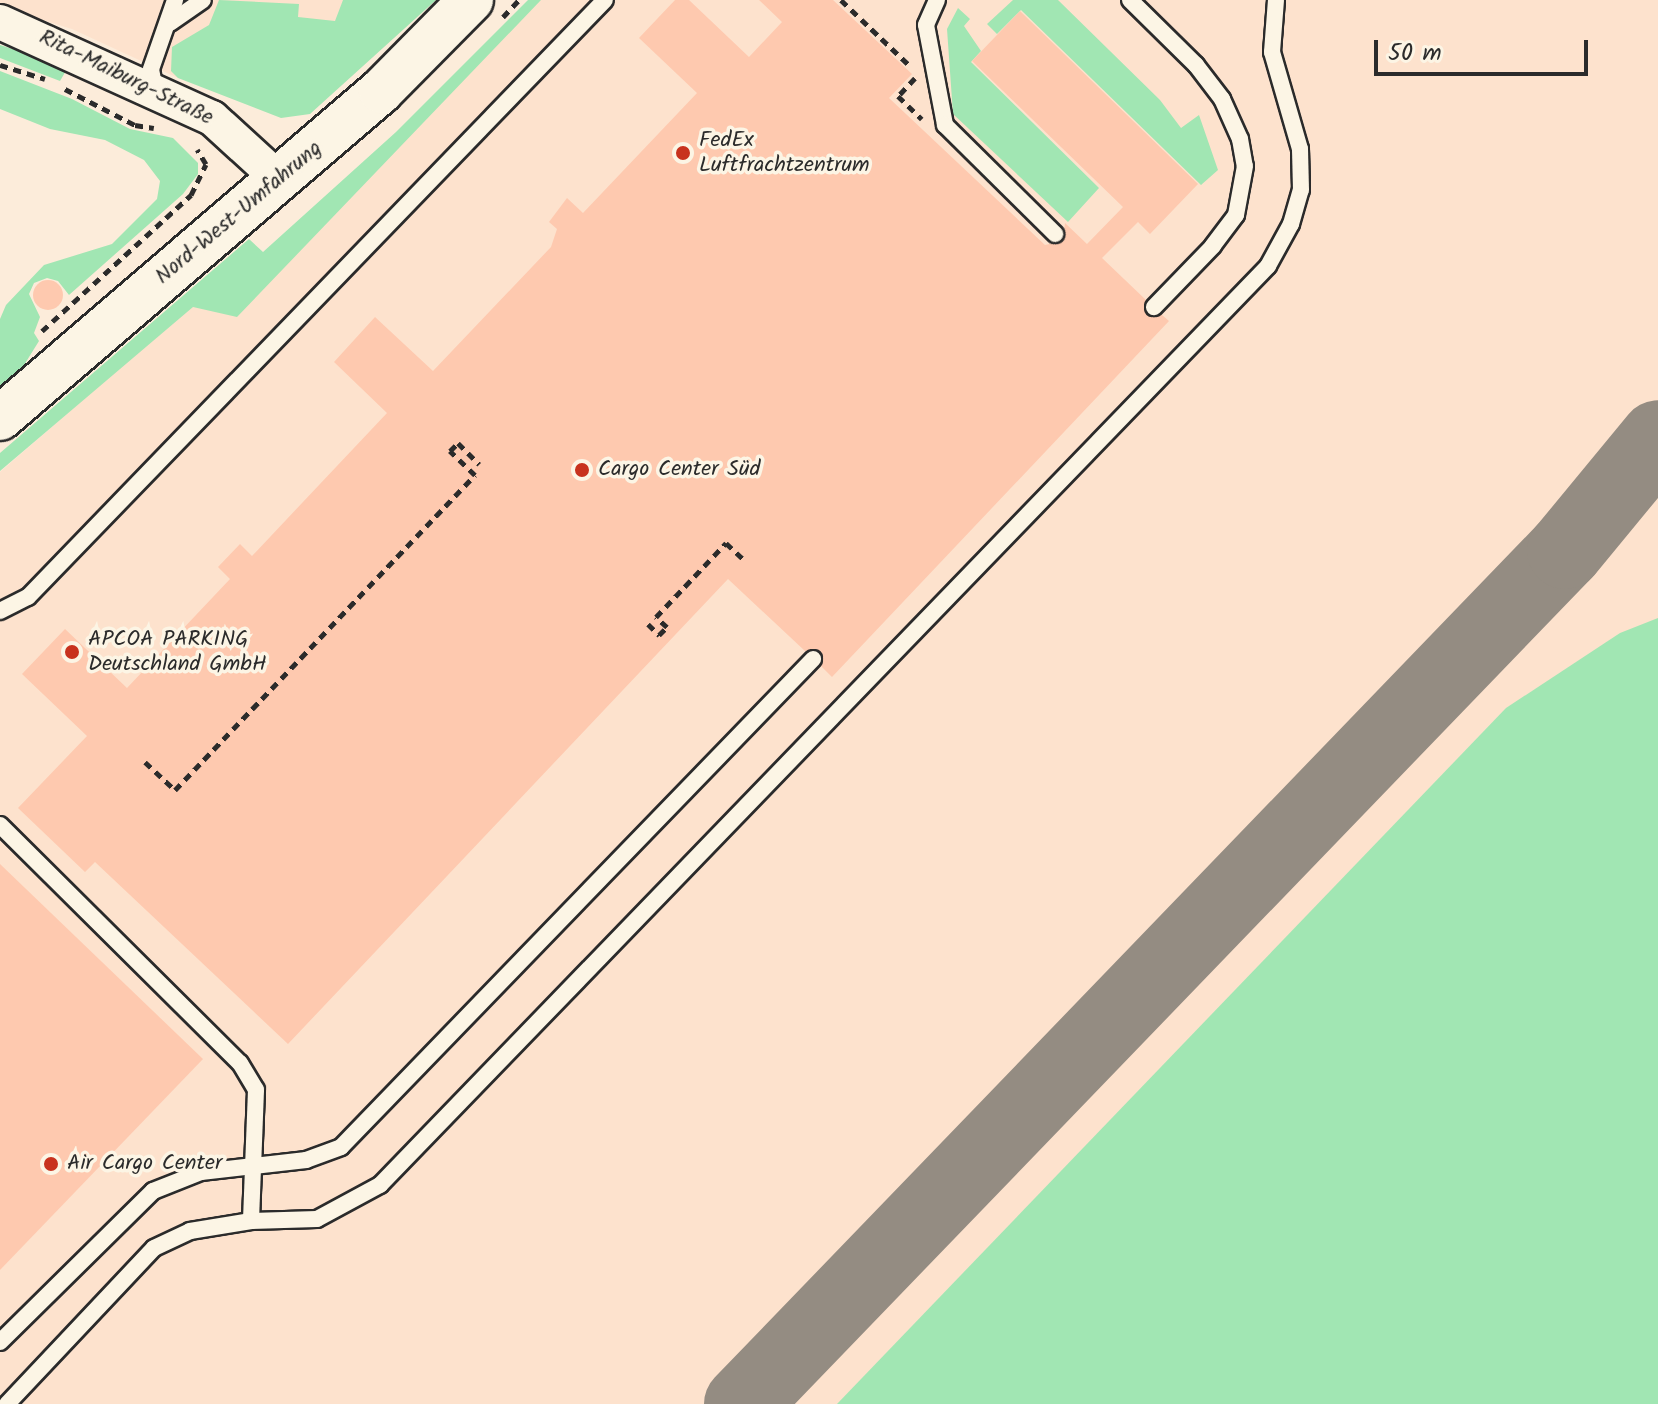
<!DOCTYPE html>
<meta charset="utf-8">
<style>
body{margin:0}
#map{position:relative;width:1658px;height:1404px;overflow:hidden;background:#fcecda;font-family:Kalam,sans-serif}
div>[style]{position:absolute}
.built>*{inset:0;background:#fde2cd}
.green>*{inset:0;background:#a1e6b3}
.taxiway>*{height:76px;margin:-38px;padding:0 38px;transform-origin:38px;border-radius:38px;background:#948c82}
.building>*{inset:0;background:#fec9af}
.round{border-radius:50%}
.path>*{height:5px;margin-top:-2.5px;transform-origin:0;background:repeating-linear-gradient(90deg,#2b2b2b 0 8px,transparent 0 14px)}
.roads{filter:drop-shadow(2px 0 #2b2b2b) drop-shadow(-2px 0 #2b2b2b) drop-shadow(0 2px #2b2b2b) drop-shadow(0 -2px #2b2b2b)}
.service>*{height:16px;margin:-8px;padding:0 8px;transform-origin:8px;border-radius:8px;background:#fcf5e5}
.minor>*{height:34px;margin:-17px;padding:0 17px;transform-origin:17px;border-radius:17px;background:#fcf5e5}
.secondary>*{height:44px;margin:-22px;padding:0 22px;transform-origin:22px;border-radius:22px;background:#fcf5e5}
.dots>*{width:22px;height:22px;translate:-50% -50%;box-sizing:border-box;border:4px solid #fcf5e5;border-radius:50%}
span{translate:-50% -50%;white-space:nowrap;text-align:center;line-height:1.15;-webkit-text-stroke:7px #fcf5e5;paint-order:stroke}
.street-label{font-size:22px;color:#2b2b2b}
.poi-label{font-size:22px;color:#2b2b2b}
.left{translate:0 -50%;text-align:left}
.scale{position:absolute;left:1374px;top:40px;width:214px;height:36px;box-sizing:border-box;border:4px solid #2b2b2b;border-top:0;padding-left:10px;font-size:24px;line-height:28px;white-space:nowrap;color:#2b2b2b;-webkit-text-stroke:6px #fcf5e5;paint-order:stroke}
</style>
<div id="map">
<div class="built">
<div style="clip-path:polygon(0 0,346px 0,336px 26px,180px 71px,178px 78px,72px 29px,0 7px)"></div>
<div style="clip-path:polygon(538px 0,1658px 0,1658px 1404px,0 1404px,0 472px,250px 255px,270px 252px)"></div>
</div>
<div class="green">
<div style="clip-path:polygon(219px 0,299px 4px,298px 17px,335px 21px,343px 0,436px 0,310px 114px,281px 118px,178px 78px,171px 71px,172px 47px,209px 25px)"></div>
<div style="clip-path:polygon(528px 0,541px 0,237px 317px,193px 307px,0 471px,0 453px,249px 239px,263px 252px,396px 132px)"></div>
<div style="clip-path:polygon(1013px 0,1058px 0,1160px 100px,1181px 128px,1199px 115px,1218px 170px,1201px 185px,1021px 10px,997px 34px,987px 24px)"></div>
<div style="clip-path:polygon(958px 8px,970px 19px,964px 26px,981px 51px,971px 62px,1099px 188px,1068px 222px,953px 114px,947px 29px)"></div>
<div style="clip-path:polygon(0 45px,29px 54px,67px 69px,60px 81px,0 58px)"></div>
<div style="clip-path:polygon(0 71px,72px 99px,130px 129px,173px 138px,198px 163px,198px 174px,183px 194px,69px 295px,58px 281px,47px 278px,34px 283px,29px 294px,40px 317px,34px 333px,39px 341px,16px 378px,0 390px,0 319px,6px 305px,44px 265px,112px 244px,157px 199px,160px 181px,144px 160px,105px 140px,50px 129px,0 109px)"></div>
<div style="clip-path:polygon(1658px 618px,1658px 1404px,837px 1404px,1506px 708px,1620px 633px)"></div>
</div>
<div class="taxiway">
<div style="left:742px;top:1404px;width:1185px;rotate:-46.03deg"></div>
<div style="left:1565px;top:551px;width:146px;rotate:-50.5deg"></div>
</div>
<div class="building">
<div style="clip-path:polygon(675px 0,689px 0,749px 57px,782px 22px,759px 0,833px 0,912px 74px,889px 98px,1045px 245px,1063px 241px,1065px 223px,1087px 244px,1123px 207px,972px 61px,1020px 11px,1198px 184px,1150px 234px,1138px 222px,1102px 258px,1146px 300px,1147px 315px,1162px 315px,1169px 321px,832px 677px,821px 666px,820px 651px,805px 651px,728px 579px,288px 1044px,95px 862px,85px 872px,18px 808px,87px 736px,22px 674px,65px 629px,127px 688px,230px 579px,218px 567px,240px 544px,252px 556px,387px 413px,334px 362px,375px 317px,433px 371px,551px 247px,557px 229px,549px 222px,567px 198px,583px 213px,697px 93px,639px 38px)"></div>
<div class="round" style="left:33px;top:280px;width:30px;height:30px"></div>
<div style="clip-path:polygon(0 864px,203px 1059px,0 1270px)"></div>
</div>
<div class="path">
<div style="left:841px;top:0;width:95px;rotate:43.7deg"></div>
<div style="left:503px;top:17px;width:23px;rotate:-47deg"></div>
<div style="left:0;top:65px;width:47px;rotate:17.3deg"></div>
<div style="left:915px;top:78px;width:25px;rotate:133deg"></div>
<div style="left:898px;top:96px;width:33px;rotate:44deg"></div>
<div style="left:65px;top:89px;width:79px;rotate:27.2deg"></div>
<div style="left:135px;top:125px;width:19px;rotate:9deg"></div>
<div style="left:42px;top:331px;width:202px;rotate:-42.4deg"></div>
<div style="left:191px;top:195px;width:34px;rotate:-64deg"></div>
<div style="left:206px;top:164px;width:17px;rotate:-121deg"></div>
<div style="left:648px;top:624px;width:16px;rotate:45deg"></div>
<div style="left:659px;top:635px;width:11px;rotate:-45deg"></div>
<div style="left:667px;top:627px;width:15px;rotate:-138deg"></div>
<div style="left:656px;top:617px;width:102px;rotate:-46.6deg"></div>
<div style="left:726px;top:543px;width:26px;rotate:43deg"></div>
<div style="left:145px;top:762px;width:41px;rotate:43deg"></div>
<div style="left:175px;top:790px;width:435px;rotate:-46.4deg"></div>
<div style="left:475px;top:475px;width:35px;rotate:-136deg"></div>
<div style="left:450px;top:451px;width:11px;rotate:-45deg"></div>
<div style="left:458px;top:443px;width:30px;rotate:45deg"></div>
</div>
<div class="roads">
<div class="service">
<div style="left:937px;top:0;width:27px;rotate:114deg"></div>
<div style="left:926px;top:25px;width:102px;rotate:79.2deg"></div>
<div style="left:945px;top:125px;width:155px;rotate:44.7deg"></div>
<div style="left:1130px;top:0;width:93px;rotate:44.6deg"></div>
<div style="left:1196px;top:65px;width:43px;rotate:52.6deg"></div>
<div style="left:1222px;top:99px;width:44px;rotate:65.8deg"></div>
<div style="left:1240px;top:139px;width:27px;rotate:80deg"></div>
<div style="left:1245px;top:166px;width:50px;rotate:100.4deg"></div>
<div style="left:1236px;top:215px;width:39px;rotate:127deg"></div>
<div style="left:1213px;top:246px;width:85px;rotate:134deg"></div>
<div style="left:170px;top:23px;width:40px;rotate:-34.9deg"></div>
<div style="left:155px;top:90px;width:21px;rotate:-101deg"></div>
<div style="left:151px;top:69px;width:73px;rotate:-70.8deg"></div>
<div style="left:0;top:611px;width:31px;rotate:-27deg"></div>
<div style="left:28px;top:597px;width:830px;rotate:-45.98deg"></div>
<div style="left:0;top:825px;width:338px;rotate:44.8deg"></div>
<div style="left:240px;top:1063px;width:31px;rotate:59deg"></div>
<div style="left:256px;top:1090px;width:131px;rotate:92.2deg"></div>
<div style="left:0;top:1342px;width:215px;rotate:-44.6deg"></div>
<div style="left:153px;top:1191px;width:52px;rotate:-21.6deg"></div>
<div style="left:201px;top:1172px;width:106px;rotate:-6.5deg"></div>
<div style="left:306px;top:1160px;width:37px;rotate:-20deg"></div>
<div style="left:341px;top:1147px;width:679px;rotate:-45.95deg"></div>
<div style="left:7px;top:1404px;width:214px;rotate:-46.7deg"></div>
<div style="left:154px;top:1248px;width:40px;rotate:-25deg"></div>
<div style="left:190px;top:1231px;width:62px;rotate:-9.3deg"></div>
<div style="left:251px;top:1221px;width:66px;rotate:-1.7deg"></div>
<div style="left:317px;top:1219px;width:72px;rotate:-28.4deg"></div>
<div style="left:380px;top:1185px;width:1278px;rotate:-45.98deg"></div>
<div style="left:1268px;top:266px;width:48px;rotate:-61.3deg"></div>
<div style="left:1291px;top:224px;width:35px;rotate:-74deg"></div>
<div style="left:1301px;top:190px;width:41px;rotate:-91.4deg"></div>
<div style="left:1300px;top:149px;width:101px;rotate:-106.1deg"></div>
<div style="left:1272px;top:52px;width:52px;rotate:-85.6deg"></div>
</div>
<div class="minor">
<div style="left:0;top:22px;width:233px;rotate:24.4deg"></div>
<div style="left:212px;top:118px;width:92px;rotate:42.4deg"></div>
</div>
<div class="secondary">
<div style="left:0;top:418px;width:502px;rotate:-40.64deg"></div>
<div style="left:381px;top:91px;width:128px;rotate:-45.3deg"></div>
</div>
</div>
<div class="dots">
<div style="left:683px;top:153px;background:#c8321e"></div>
<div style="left:582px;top:470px;background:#c8321e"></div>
<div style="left:72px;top:652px;background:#c8321e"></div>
<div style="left:51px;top:1164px;background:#c8321e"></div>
</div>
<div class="street-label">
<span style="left:126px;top:78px;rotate:26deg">Rita-Maiburg-Straße</span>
<span style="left:239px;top:213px;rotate:-40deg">Nord-West-Umfahrung</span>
</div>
<div class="poi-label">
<span class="left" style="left:699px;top:153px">FedEx<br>Luftfrachtzentrum</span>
<span class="left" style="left:598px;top:470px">Cargo Center Süd</span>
<span class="left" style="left:88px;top:652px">APCOA PARKING<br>Deutschland GmbH</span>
<span class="left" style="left:67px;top:1164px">Air Cargo Center</span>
</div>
<div class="scale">50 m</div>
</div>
